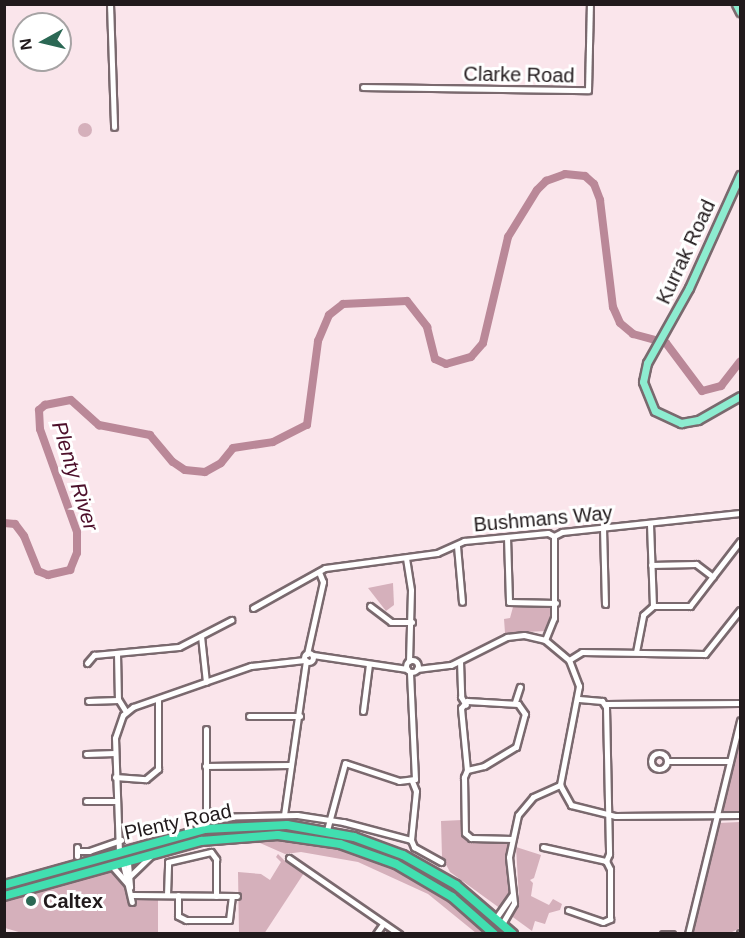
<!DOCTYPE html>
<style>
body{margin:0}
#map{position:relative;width:745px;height:938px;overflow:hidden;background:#fae5eb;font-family:Helvetica,sans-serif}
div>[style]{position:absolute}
.green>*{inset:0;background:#d5b0bb}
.round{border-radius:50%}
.river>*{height:8px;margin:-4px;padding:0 4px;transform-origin:4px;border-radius:4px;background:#ba8898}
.roads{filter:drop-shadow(2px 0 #7a696e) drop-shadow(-2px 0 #7a696e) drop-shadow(0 2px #7a696e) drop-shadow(0 -2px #7a696e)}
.minor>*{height:5px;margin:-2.5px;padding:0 2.5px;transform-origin:2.5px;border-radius:2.5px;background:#fff}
.minor>.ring{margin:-2.5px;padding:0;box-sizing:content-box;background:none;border:5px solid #fff;border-radius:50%}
.major>*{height:7px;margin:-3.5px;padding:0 3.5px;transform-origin:3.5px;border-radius:3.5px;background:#8decd0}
.highway>*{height:8px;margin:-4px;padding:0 4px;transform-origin:4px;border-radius:4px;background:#41dfb0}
.dots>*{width:16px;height:16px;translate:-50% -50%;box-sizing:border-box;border:3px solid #fff;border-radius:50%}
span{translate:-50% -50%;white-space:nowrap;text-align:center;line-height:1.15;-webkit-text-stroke:6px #fff;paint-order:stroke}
.street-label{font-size:20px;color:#211a1c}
.poi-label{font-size:20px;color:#211a1c;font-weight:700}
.left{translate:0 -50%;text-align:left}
.water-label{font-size:21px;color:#4c0f2a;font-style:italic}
.frame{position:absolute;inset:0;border:6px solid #211a1c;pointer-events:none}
.north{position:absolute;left:12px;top:12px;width:60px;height:60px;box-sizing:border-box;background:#fff;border:2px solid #a6a3a4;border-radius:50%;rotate:262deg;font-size:16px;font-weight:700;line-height:24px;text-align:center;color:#211a1c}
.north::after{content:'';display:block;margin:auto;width:21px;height:27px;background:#2b6854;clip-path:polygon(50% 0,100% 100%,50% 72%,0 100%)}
</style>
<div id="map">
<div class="green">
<div class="round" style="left:78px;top:123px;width:14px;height:14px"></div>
<div style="clip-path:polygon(393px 583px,394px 605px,386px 611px,368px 588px)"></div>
<div style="clip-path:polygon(548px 606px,553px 611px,547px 631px,505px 633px,504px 619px,510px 618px,513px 607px)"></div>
<div style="clip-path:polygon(740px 732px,740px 813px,725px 813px,722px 807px)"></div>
<div style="clip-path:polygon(462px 820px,466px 839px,500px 839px,508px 843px,511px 892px,501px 909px,450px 872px,442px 857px,441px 821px)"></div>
<div style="clip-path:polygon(740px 822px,740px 928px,730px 933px,692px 934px,718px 823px)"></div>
<div style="clip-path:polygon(258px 839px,326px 846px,386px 864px,435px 891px,487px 933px,476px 933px,428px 894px,358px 862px,301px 852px,285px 854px,260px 843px,238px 844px,238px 840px)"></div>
<div style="clip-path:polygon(516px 847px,541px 855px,534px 878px,530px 880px,533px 883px,531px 896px,549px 905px,553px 899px,562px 904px,560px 910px,549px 913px,545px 924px,535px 921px,532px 931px,510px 915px,519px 899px)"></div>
<div style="clip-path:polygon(278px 854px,287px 863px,306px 870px,264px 934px,239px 933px,238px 872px,261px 874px,270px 880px,281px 862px,276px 857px)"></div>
<div style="clip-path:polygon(111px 870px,124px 883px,134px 903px,138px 897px,158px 897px,158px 933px,22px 933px,5px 928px,5px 901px)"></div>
</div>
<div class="river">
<div style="left:4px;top:523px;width:11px;rotate:5deg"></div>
<div style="left:15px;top:524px;width:15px;rotate:53deg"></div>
<div style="left:24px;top:536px;width:38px;rotate:68deg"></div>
<div style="left:38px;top:571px;width:11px;rotate:22deg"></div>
<div style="left:48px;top:575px;width:23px;rotate:-13deg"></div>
<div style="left:70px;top:570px;width:18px;rotate:-68deg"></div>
<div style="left:77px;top:553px;width:21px;rotate:-90deg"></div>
<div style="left:77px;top:532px;width:109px;rotate:-109.8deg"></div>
<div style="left:40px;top:429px;width:19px;rotate:-93deg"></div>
<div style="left:39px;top:410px;width:8px;rotate:-40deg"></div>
<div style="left:45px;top:405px;width:26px;rotate:-11deg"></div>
<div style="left:71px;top:400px;width:38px;rotate:42deg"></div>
<div style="left:99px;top:425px;width:52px;rotate:11.1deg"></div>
<div style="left:150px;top:435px;width:35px;rotate:50deg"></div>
<div style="left:173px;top:462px;width:14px;rotate:34deg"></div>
<div style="left:185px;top:470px;width:20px;rotate:6deg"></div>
<div style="left:205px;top:472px;width:18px;rotate:-29deg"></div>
<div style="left:221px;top:463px;width:19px;rotate:-51deg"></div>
<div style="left:233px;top:448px;width:40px;rotate:-8.5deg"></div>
<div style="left:273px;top:442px;width:38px;rotate:-27deg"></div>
<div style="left:307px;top:425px;width:85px;rotate:-82.5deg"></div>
<div style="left:318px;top:341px;width:28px;rotate:-67deg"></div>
<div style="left:329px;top:315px;width:18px;rotate:-38deg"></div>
<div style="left:343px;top:304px;width:64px;rotate:-2.7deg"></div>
<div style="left:407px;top:301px;width:33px;rotate:52deg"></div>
<div style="left:427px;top:327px;width:33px;rotate:76deg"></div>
<div style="left:435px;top:359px;width:12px;rotate:24deg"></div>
<div style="left:446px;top:364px;width:26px;rotate:-16deg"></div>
<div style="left:471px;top:357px;width:18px;rotate:-49deg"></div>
<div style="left:483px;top:343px;width:109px;rotate:-76.7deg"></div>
<div style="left:508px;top:237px;width:55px;rotate:-58.3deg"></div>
<div style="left:537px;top:190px;width:13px;rotate:-45deg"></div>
<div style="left:546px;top:181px;width:20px;rotate:-20deg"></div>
<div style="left:565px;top:174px;width:20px;rotate:6deg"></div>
<div style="left:585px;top:176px;width:12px;rotate:42deg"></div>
<div style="left:594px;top:184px;width:17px;rotate:69deg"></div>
<div style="left:600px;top:200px;width:108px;rotate:83.1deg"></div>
<div style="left:613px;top:307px;width:17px;rotate:66deg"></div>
<div style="left:620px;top:323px;width:17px;rotate:40deg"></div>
<div style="left:633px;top:334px;width:34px;rotate:15deg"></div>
<div style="left:666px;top:343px;width:60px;rotate:53.1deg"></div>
<div style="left:702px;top:391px;width:20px;rotate:-15deg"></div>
<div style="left:721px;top:386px;width:31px;rotate:-52deg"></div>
</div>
<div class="roads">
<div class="minor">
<div style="left:110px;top:4px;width:123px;rotate:88.1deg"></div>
<div style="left:363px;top:87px;width:225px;rotate:0.8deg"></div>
<div style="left:588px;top:90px;width:86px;rotate:-88.7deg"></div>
<div style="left:603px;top:528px;width:76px;rotate:88.5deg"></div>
<div style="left:507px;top:537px;width:65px;rotate:88.2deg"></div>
<div style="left:509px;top:602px;width:47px;rotate:1.2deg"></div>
<div style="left:457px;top:546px;width:56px;rotate:84.9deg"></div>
<div style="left:406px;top:558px;width:32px;rotate:81deg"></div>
<div style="left:411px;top:590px;width:71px;rotate:91.6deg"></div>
<div style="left:651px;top:565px;width:45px;rotate:-1.3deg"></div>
<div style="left:696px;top:564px;width:21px;rotate:37deg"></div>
<div style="left:370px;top:606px;width:26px;rotate:37deg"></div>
<div style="left:391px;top:622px;width:21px"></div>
<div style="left:653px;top:606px;width:37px"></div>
<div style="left:690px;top:606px;width:82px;rotate:-52.4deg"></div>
<div style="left:253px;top:608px;width:82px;rotate:-29.1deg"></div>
<div style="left:325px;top:568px;width:113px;rotate:-7.6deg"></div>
<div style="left:437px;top:553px;width:30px;rotate:-24deg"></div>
<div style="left:464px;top:541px;width:84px;rotate:-5.4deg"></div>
<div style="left:548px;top:533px;width:7px;rotate:27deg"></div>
<div style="left:554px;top:536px;width:9px;rotate:-27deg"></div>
<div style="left:562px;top:532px;width:179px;rotate:-6.1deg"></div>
<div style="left:201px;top:636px;width:46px;rotate:83.8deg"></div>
<div style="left:545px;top:640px;width:24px;rotate:-68deg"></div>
<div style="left:554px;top:618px;width:82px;rotate:-90deg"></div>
<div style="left:636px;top:652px;width:38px;rotate:-79deg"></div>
<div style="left:643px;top:615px;width:13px;rotate:-42deg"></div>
<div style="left:653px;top:606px;width:83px;rotate:-92.1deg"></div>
<div style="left:117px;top:653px;width:46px;rotate:88.8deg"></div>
<div style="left:118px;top:699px;width:15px;rotate:58deg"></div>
<div class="ring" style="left:304.5px;top:653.5px;width:4px;height:4px"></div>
<div style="left:307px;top:654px;width:74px;rotate:-77.5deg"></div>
<div style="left:323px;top:582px;width:11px;rotate:-112deg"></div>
<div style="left:313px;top:655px;width:95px;rotate:8.5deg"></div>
<div style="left:569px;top:660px;width:15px;rotate:-32deg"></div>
<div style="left:582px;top:652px;width:123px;rotate:0.9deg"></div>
<div style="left:705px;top:654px;width:56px;rotate:-51.5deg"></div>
<div class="ring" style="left:406px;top:660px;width:7px;height:7px"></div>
<div style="left:460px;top:661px;width:36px;rotate:88deg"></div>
<div style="left:461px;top:697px;width:9px;rotate:58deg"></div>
<div style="left:87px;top:663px;width:11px;rotate:-49deg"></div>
<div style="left:94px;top:655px;width:85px;rotate:-5.4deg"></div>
<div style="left:179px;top:647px;width:59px;rotate:-27.4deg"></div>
<div style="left:417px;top:669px;width:34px;rotate:-7deg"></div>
<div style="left:451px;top:665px;width:63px;rotate:-26.6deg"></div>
<div style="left:507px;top:637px;width:17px;rotate:-7deg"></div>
<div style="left:524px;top:635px;width:22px;rotate:13deg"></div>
<div style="left:545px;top:640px;width:31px;rotate:40deg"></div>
<div style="left:569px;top:660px;width:28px;rotate:69deg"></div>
<div style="left:579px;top:686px;width:101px;rotate:100.9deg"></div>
<div style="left:560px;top:785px;width:23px;rotate:61deg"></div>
<div style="left:571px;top:805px;width:45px;rotate:14deg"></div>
<div style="left:615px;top:816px;width:125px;rotate:-0.5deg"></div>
<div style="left:579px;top:699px;width:23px;rotate:5deg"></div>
<div style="left:602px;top:701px;width:7px;rotate:56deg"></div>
<div style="left:606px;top:707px;width:147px;rotate:88.8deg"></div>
<div style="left:609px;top:854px;width:8px;rotate:113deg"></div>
<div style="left:88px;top:701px;width:30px;rotate:-2deg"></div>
<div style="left:515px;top:702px;width:16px;rotate:-72deg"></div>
<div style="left:606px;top:704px;width:134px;rotate:-0.4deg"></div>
<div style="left:363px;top:711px;width:47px;rotate:-82.7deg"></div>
<div style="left:249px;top:716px;width:51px"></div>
<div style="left:206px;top:729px;width:80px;rotate:90deg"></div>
<div style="left:206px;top:809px;width:9px;rotate:63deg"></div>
<div style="left:210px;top:817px;width:87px;rotate:-1.3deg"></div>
<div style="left:297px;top:815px;width:47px;rotate:8.7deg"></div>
<div style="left:343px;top:822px;width:70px;rotate:14.8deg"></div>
<div style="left:411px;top:840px;width:8px;rotate:67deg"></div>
<div style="left:414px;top:847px;width:31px;rotate:29deg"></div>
<div class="ring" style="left:651px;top:753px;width:11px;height:11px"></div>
<div style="left:86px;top:754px;width:29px;rotate:-2deg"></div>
<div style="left:667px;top:761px;width:63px"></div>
<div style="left:205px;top:766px;width:86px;rotate:-0.7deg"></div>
<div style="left:467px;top:770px;width:17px;rotate:-13deg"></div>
<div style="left:484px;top:766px;width:37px;rotate:-31deg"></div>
<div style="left:516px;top:747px;width:34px;rotate:-75deg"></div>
<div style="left:525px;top:714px;width:12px;rotate:-125deg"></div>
<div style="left:518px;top:704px;width:51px;rotate:-176.6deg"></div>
<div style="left:467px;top:701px;width:9px;rotate:131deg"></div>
<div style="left:461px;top:708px;width:62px;rotate:84.5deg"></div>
<div style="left:467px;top:770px;width:8px;rotate:113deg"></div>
<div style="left:464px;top:777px;width:56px;rotate:89deg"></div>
<div style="left:465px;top:833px;width:8px;rotate:40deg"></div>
<div style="left:471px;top:838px;width:41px;rotate:1.4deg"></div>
<div style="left:115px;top:777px;width:31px;rotate:4deg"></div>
<div style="left:146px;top:779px;width:16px;rotate:-40deg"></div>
<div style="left:158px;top:769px;width:70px;rotate:-90deg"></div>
<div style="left:86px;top:801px;width:29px"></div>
<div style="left:284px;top:815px;width:156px;rotate:-81.9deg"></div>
<div style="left:327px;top:830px;width:69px;rotate:-75deg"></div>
<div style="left:345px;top:763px;width:57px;rotate:18.4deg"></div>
<div style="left:399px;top:781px;width:16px;rotate:-7deg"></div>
<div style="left:415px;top:779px;width:107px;rotate:-92.7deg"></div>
<div style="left:411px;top:840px;width:49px;rotate:-84.2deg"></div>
<div style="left:416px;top:791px;width:11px;rotate:-112deg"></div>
<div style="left:543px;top:847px;width:65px;rotate:12.5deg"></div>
<div style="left:77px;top:851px;width:12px"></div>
<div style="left:89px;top:851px;width:34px;rotate:-19deg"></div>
<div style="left:119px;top:852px;width:114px;rotate:-92deg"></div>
<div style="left:115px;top:738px;width:24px;rotate:-71deg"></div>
<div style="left:123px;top:715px;width:13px;rotate:-39deg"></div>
<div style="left:133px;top:707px;width:125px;rotate:-19.2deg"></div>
<div style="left:251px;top:666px;width:54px;rotate:-6.3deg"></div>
<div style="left:77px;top:856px;width:9px;rotate:-90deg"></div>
<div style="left:289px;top:858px;width:134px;rotate:34.6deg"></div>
<div style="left:128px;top:863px;width:24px;rotate:85deg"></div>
<div style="left:123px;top:864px;width:39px;rotate:77deg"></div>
<div style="left:112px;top:866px;width:23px;rotate:49deg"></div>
<div style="left:130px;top:876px;width:28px;rotate:-44deg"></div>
<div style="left:132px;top:895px;width:105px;rotate:0.5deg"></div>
<div style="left:167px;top:895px;width:33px;rotate:-88deg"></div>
<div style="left:168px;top:862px;width:44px;rotate:-13.1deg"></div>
<div style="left:211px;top:852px;width:9px;rotate:54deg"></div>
<div style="left:216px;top:859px;width:37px;rotate:90deg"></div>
<div style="left:178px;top:895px;width:21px;rotate:90deg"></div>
<div style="left:178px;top:916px;width:9px;rotate:27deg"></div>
<div style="left:186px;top:920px;width:43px"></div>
<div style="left:229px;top:920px;width:24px;rotate:-83deg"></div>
<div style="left:568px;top:910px;width:37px;rotate:19deg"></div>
<div style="left:603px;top:922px;width:8px;rotate:-23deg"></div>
<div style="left:610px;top:919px;width:50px;rotate:-90deg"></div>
<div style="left:610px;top:869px;width:9px;rotate:-117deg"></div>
<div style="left:496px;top:918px;width:29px;rotate:-55deg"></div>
<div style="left:502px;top:924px;width:24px;rotate:-60deg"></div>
<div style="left:514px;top:903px;width:46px;rotate:-96.2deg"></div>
<div style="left:509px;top:857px;width:43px;rotate:-77.9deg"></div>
<div style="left:518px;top:815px;width:23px;rotate:-50deg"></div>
<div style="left:533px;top:797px;width:30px;rotate:-24deg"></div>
<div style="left:376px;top:934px;width:12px;rotate:-55deg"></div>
<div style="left:663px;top:934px;width:9px"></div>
<div style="left:688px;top:934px;width:220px;rotate:-76.3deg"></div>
<div style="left:740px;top:934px;width:1px;rotate:-90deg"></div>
</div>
<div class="major">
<div style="left:736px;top:4px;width:9px;rotate:63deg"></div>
<div style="left:740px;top:175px;width:124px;rotate:114.3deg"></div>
<div style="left:689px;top:288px;width:86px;rotate:119.2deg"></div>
<div style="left:647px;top:363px;width:19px;rotate:102deg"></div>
<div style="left:643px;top:382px;width:31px;rotate:68deg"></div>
<div style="left:655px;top:411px;width:29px;rotate:25deg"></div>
<div style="left:681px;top:423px;width:17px;rotate:-10deg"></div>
<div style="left:698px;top:420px;width:48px;rotate:-29.7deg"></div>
</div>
<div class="highway">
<div style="left:4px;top:885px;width:208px;rotate:-15.6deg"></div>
<div style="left:204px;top:829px;width:83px;rotate:-2.8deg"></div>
<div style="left:287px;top:825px;width:68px;rotate:10.2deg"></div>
<div style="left:354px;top:837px;width:52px;rotate:20.2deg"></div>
<div style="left:403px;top:855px;width:61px;rotate:29.5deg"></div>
<div style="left:456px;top:885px;width:75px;rotate:40.7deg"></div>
<div style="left:4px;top:896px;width:205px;rotate:-15.6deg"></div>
<div style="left:201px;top:841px;width:77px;rotate:-4.5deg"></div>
<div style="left:278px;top:835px;width:63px;rotate:8.3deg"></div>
<div style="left:340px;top:844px;width:59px;rotate:19.7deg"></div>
<div style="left:396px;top:864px;width:65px;rotate:30.5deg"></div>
<div style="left:452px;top:897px;width:56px;rotate:41.4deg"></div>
</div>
</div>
<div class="dots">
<div style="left:31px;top:901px;background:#2b6854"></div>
</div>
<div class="street-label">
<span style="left:519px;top:75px;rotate:1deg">Clarke Road</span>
<span style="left:686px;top:252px;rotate:-65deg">Kurrak Road</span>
<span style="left:543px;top:519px;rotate:-5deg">Bushmans Way</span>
<span style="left:178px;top:822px;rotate:-12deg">Plenty Road</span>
</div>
<div class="poi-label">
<span class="left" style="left:43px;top:901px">Caltex</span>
</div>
<div class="water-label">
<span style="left:75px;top:476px;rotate:73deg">Plenty River</span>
</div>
<div class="frame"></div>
<div class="north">N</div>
</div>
